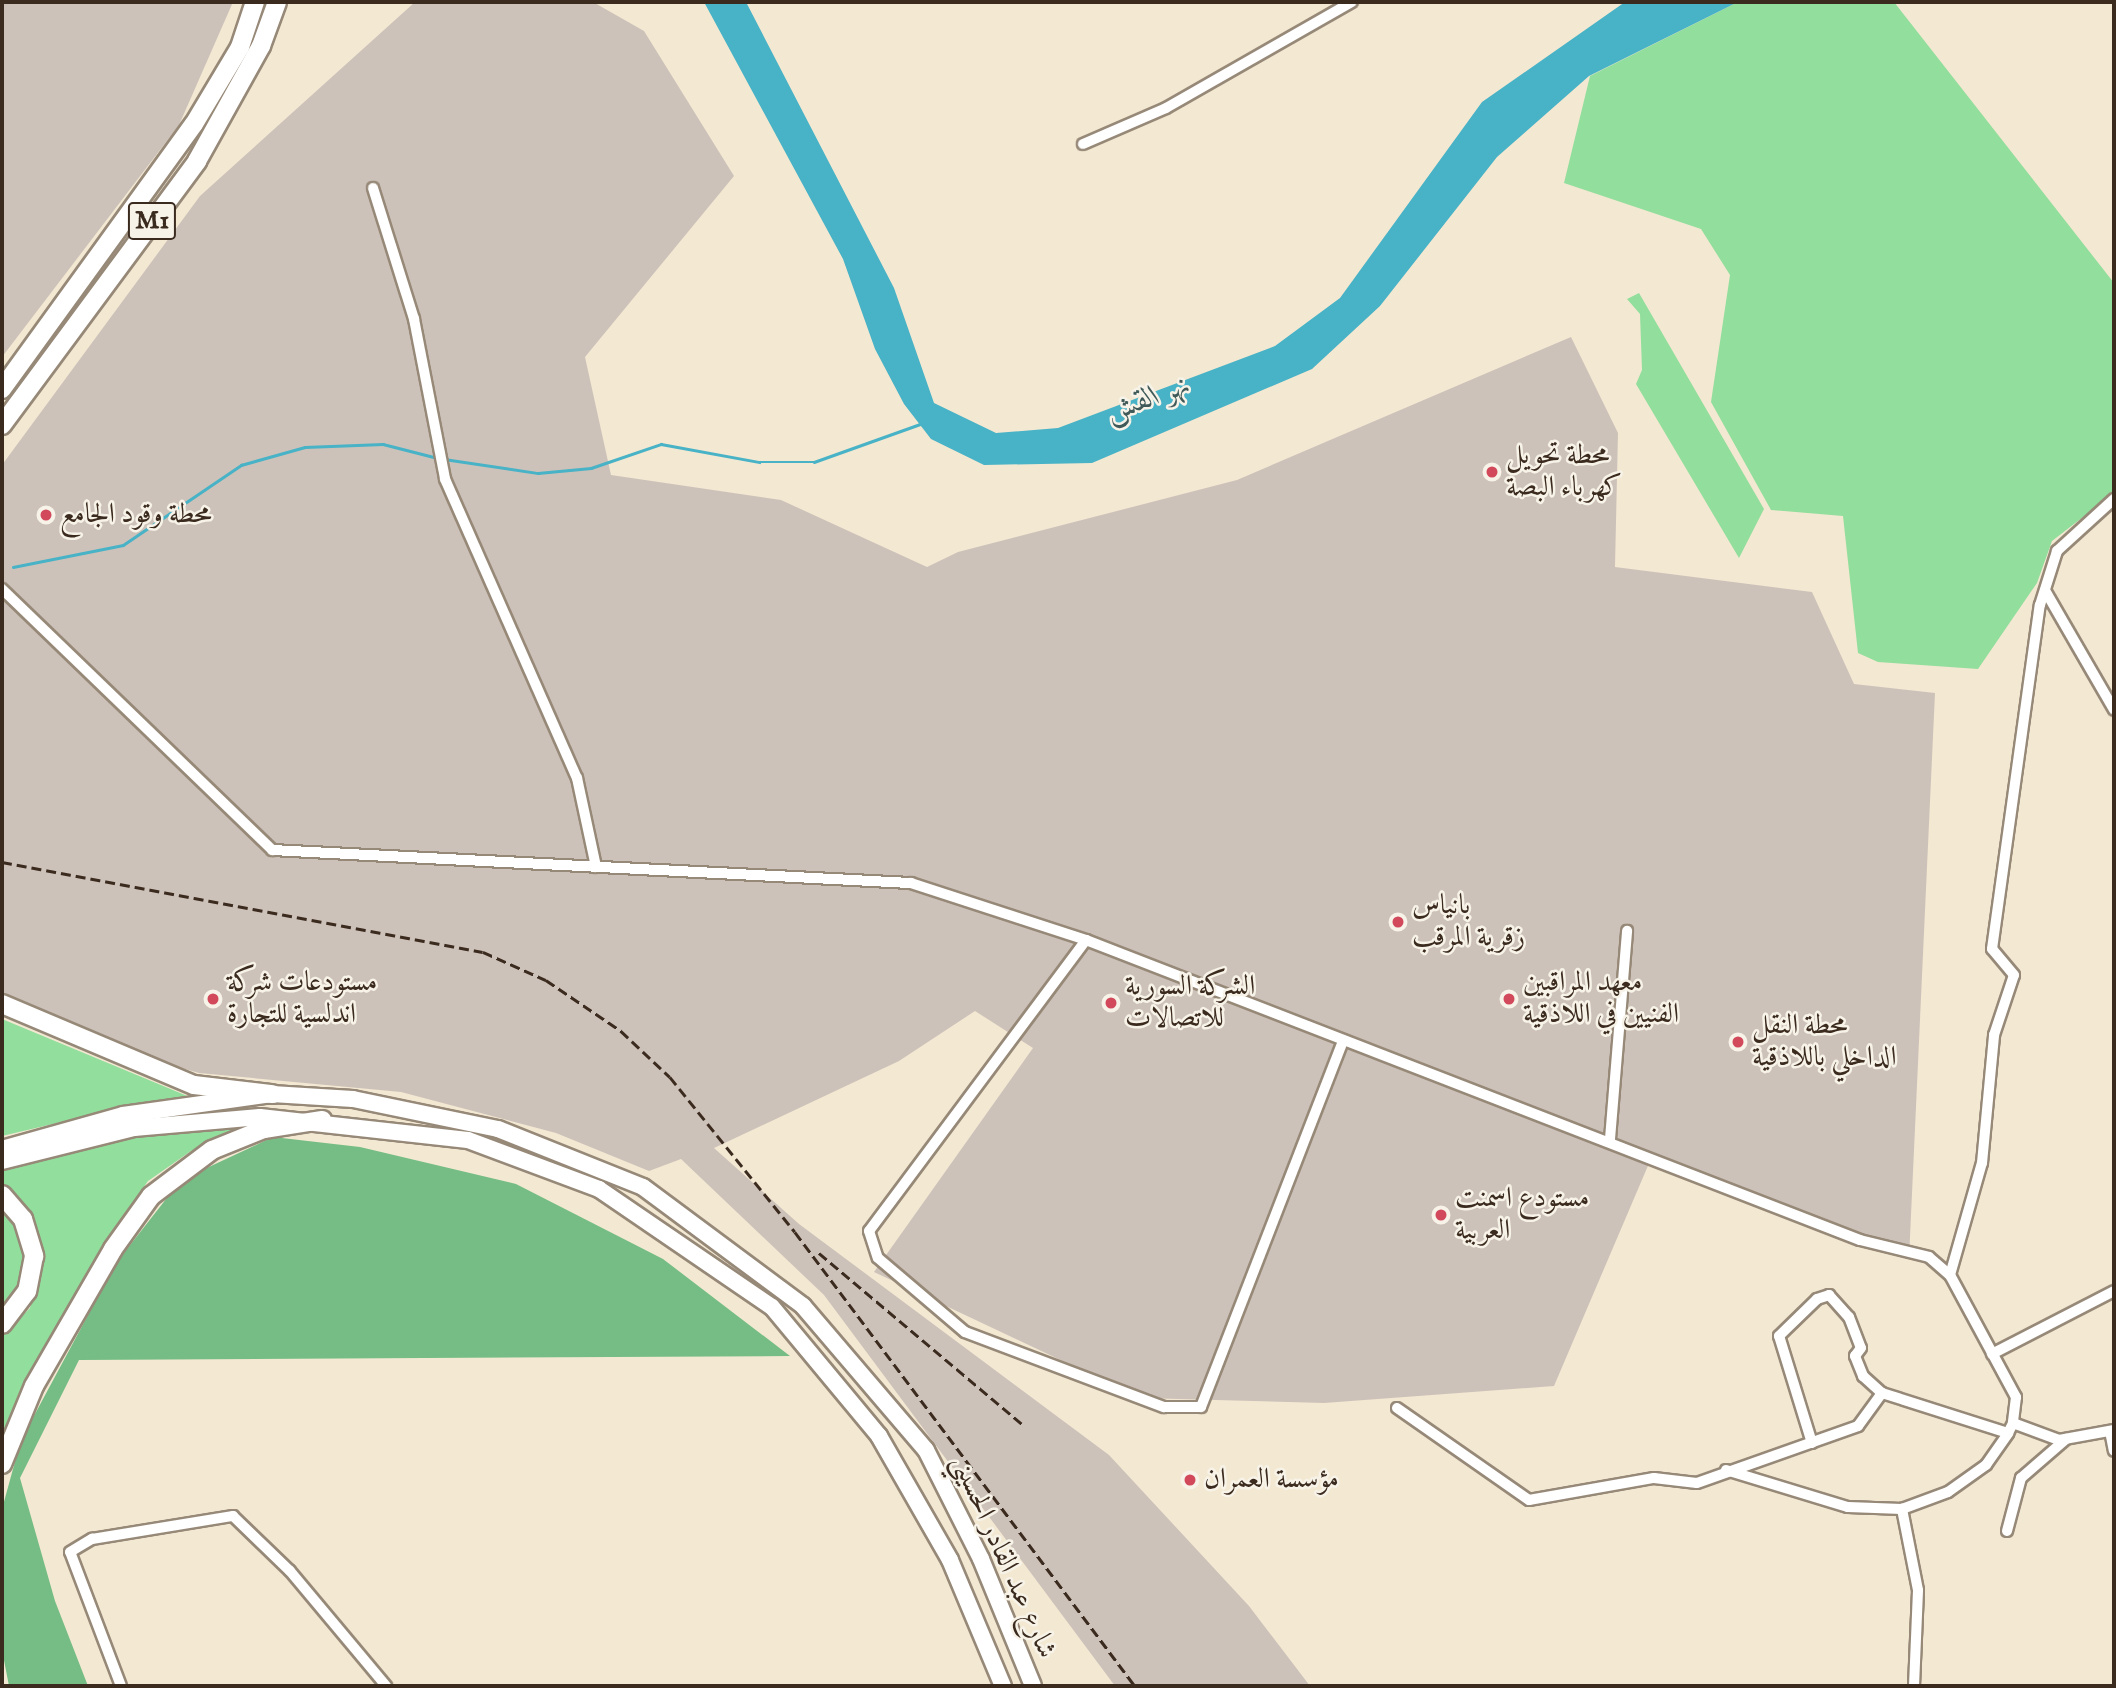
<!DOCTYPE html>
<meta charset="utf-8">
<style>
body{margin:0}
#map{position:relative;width:2116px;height:1688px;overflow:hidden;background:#f3e8d2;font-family:"IM FELL English",Amiri,serif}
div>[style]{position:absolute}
.industrial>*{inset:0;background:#cdc2b9}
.green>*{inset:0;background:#92de9c}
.forest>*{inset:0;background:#75bd84}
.water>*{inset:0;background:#48b2c6}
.stream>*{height:2.5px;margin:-1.25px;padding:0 1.25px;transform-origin:1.25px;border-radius:1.25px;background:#48b2c6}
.roads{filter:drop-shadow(2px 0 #978978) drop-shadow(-2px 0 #978978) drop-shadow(0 2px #978978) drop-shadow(0 -2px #978978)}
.minor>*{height:10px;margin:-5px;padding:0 5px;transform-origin:5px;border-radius:5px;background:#fff}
.primary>*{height:16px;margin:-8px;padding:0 8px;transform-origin:8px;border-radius:8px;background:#fff}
.motorway>*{height:18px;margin:-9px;padding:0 9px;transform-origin:9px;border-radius:9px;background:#fff}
.rail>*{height:2.5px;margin-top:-1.25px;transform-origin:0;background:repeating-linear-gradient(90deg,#3b2a1e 0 10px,transparent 0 15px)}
.dots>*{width:19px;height:19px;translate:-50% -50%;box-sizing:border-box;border:4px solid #f7f3e8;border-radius:50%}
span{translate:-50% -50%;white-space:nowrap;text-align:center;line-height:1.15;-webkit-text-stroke:5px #f7f3e8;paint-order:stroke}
.shield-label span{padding:2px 5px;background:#f7f3e8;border:2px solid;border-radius:5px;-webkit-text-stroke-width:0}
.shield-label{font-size:26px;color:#3b2a1e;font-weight:700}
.poi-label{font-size:28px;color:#3b2a1e}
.left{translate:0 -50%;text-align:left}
.street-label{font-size:28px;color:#3b2a1e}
.water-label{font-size:30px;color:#405a59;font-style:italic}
.frame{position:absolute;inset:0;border:4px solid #3b2a1e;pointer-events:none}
</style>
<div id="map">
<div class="industrial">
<div style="clip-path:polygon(2px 2px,233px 2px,179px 125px,2px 357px)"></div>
<div style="clip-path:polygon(415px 2px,593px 2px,644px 31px,734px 176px,585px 357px,611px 475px,781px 500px,927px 567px,958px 552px,1237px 480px,1571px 337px,1618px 433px,1615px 567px,1812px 592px,1854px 684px,1935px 693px,1909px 1259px,1653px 1154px,1554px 1386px,1324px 1403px,1141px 1398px,874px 1272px,1033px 1048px,975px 1011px,899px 1061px,714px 1148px,799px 1224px,1109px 1455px,1249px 1606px,1310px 1686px,1115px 1686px,824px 1295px,681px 1159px,649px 1171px,556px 1133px,401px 1092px,199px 1073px,2px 1016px,2px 465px,200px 196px)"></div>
</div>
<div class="green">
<div style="clip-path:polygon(1738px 2px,1894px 2px,2114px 283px,2114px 493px,2052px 541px,2037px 583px,1978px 669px,1878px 662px,1858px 653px,1843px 516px,1771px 510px,1711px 402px,1730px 275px,1701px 229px,1564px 183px,1590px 76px)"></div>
<div style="clip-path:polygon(1639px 293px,1764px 509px,1739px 558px,1636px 384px,1642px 370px,1640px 314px,1627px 299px)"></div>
<div style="clip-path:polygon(2px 1019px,197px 1100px,108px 1111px,2px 1136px)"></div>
<div style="clip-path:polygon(253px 1124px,191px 1151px,148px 1181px,117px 1225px,2px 1438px,2px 1336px,30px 1308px,42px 1266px,33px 1222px,2px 1186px,2px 1169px,138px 1134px)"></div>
<div style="clip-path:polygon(2px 1204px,26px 1239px,28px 1273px,2px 1317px)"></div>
</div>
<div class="forest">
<div style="clip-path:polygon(273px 1137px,360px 1147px,516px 1184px,663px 1259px,790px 1356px,79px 1360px,20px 1478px,55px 1601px,88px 1686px,9px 1686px,2px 1650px,2px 1509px,21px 1440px,116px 1263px,181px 1180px)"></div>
</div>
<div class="water">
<div style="clip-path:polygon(704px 2px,746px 2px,894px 288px,934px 403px,996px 433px,1058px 428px,1275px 346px,1340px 298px,1482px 102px,1625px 2px,1738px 2px,1589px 76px,1497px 157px,1380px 306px,1312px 369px,1092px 463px,984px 465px,931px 439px,904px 404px,875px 349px,843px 259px)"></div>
</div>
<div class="stream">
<div style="left:444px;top:459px;width:95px;rotate:8.5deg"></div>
<div style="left:538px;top:473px;width:53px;rotate:-5.4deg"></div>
<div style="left:591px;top:468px;width:74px;rotate:-18.9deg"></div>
<div style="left:661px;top:444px;width:100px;rotate:10.4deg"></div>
<div style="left:759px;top:462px;width:55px"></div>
<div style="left:814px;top:462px;width:113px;rotate:-19.7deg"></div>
<div style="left:13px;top:567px;width:112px;rotate:-11.3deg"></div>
<div style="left:123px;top:545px;width:143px;rotate:-34.1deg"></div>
<div style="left:241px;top:465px;width:66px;rotate:-15.7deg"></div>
<div style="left:305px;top:447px;width:78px;rotate:-2.2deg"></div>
<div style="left:383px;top:444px;width:57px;rotate:14.3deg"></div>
</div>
<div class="roads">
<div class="minor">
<div style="left:1083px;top:144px;width:90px;rotate:-23.4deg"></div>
<div style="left:1166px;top:108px;width:214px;rotate:-29.7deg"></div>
<div style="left:373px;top:188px;width:137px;rotate:72.6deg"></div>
<div style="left:414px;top:319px;width:163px;rotate:79deg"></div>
<div style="left:445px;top:479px;width:327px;rotate:66.2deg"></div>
<div style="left:577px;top:778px;width:91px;rotate:77.9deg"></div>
<div style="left:2px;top:589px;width:376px;rotate:44deg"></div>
<div style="left:272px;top:850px;width:640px;rotate:2.96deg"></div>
<div style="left:911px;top:883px;width:184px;rotate:18deg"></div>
<div style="left:1086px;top:940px;width:830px;rotate:21.19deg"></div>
<div style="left:1860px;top:1240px;width:71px;rotate:13.8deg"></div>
<div style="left:1929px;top:1257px;width:28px;rotate:41deg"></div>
<div style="left:1950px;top:1275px;width:139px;rotate:61.6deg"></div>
<div style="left:2016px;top:1397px;width:26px;rotate:97deg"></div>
<div style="left:2046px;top:592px;width:136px;rotate:60deg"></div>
<div style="left:1086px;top:940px;width:363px;rotate:126.7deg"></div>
<div style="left:869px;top:1231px;width:28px;rotate:72deg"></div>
<div style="left:878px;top:1258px;width:114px;rotate:40.4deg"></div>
<div style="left:965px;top:1332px;width:213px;rotate:20.7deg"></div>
<div style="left:1164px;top:1407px;width:37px"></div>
<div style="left:1201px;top:1407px;width:393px;rotate:-68.8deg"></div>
<div style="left:1610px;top:1139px;width:209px;rotate:-85.3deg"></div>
<div style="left:1950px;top:1275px;width:116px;rotate:-74.1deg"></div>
<div style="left:1982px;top:1163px;width:129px;rotate:-84.6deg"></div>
<div style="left:1994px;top:1035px;width:63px;rotate:-71.6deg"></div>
<div style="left:2014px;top:975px;width:34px;rotate:-130deg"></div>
<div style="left:1992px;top:949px;width:347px;rotate:-82.1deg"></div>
<div style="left:2040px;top:605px;width:57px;rotate:-72.5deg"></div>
<div style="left:2057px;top:551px;width:77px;rotate:-42.4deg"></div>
<div style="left:1992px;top:1354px;width:137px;rotate:-27.3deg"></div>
<div style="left:1397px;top:1408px;width:161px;rotate:34.9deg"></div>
<div style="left:1529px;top:1500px;width:127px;rotate:-10deg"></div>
<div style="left:1654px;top:1478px;width:43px;rotate:6.6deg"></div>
<div style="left:1697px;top:1483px;width:171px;rotate:-19.5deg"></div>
<div style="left:1858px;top:1426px;width:41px;rotate:-54deg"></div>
<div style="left:1882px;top:1393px;width:132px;rotate:17.6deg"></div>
<div style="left:2008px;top:1433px;width:11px;rotate:-63deg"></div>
<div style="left:2013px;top:1423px;width:49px;rotate:20.3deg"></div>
<div style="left:2059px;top:1440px;width:56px;rotate:-10.3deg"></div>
<div style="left:2110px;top:1431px;width:20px;rotate:79deg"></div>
<div style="left:1812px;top:1443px;width:112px;rotate:-107.1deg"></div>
<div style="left:1779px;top:1336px;width:53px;rotate:-44.2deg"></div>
<div style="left:1817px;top:1299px;width:13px;rotate:-18deg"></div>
<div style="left:1829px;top:1295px;width:30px;rotate:48deg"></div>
<div style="left:1849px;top:1317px;width:33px;rotate:69deg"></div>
<div style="left:1861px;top:1348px;width:10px;rotate:127deg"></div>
<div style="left:1855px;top:1356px;width:22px;rotate:68deg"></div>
<div style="left:1863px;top:1376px;width:25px;rotate:42deg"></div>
<div style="left:1726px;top:1470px;width:127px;rotate:16.9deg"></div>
<div style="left:1848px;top:1507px;width:54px;rotate:2.1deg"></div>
<div style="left:2007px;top:1531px;width:55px;rotate:-75.2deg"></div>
<div style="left:2021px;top:1478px;width:60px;rotate:-40.9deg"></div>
<div style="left:121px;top:1686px;width:143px;rotate:-110.8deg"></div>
<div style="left:70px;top:1552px;width:26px;rotate:-31deg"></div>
<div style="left:92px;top:1539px;width:143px;rotate:-9.3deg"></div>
<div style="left:233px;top:1516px;width:79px;rotate:44deg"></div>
<div style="left:290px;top:1571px;width:150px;rotate:50.1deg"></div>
<div style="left:1914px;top:1686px;width:96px;rotate:-87.6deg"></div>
<div style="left:1918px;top:1590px;width:83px;rotate:-101.2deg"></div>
<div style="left:1902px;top:1509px;width:49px;rotate:-20.3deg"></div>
<div style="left:1948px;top:1492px;width:47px;rotate:-35.4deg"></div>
<div style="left:1986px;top:1465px;width:39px;rotate:-55deg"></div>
</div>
<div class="primary">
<div style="left:2px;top:1149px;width:126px;rotate:-15.7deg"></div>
<div style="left:123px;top:1115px;width:150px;rotate:-8deg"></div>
<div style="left:272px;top:1094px;width:81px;rotate:3.5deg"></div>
<div style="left:353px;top:1099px;width:148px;rotate:11.7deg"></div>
<div style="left:498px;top:1129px;width:156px;rotate:21.8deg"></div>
<div style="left:643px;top:1187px;width:199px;rotate:36.6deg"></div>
<div style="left:803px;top:1306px;width:189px;rotate:49.5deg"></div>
<div style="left:926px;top:1450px;width:122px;rotate:63.2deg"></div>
<div style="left:981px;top:1559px;width:137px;rotate:67.7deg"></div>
<div style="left:2px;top:1161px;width:136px;rotate:-14deg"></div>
<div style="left:134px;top:1128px;width:126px;rotate:-5deg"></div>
<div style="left:260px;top:1117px;width:209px;rotate:6.3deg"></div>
<div style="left:468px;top:1140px;width:140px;rotate:20.5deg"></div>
<div style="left:599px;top:1189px;width:209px;rotate:34.3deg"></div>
<div style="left:772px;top:1307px;width:168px;rotate:50.3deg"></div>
<div style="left:879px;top:1436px;width:143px;rotate:60.2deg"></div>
<div style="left:950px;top:1560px;width:137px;rotate:67.2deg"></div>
</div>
<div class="motorway">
<div style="left:2px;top:389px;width:327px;rotate:-54.1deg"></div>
<div style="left:194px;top:124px;width:90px;rotate:-59.1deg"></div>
<div style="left:240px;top:47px;width:47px;rotate:-71.6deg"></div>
<div style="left:2px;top:425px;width:328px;rotate:-53.5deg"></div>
<div style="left:197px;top:161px;width:132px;rotate:-60.9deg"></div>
<div style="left:261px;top:46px;width:47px;rotate:-70deg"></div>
<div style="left:2px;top:1004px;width:208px;rotate:22.9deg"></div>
<div style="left:194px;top:1085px;width:79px;rotate:6.6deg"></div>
<div style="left:2px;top:1195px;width:32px;rotate:49deg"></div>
<div style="left:23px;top:1219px;width:39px;rotate:73deg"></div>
<div style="left:34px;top:1256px;width:36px;rotate:101deg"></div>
<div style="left:27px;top:1291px;width:41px;rotate:127.1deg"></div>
<div style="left:2px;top:1464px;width:84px;rotate:-67.7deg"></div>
<div style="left:34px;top:1386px;width:158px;rotate:-60deg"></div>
<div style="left:113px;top:1249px;width:65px;rotate:-54.4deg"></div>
<div style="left:151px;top:1196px;width:76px;rotate:-37deg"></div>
<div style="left:212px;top:1150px;width:56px;rotate:-22deg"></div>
<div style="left:264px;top:1129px;width:59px;rotate:-8.8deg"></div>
</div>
</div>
<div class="rail">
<div style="left:2px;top:862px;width:489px;rotate:10.6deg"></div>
<div style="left:483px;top:952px;width:69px;rotate:24deg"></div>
<div style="left:546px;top:980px;width:91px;rotate:34.2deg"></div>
<div style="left:621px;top:1031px;width:67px;rotate:43.2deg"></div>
<div style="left:670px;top:1077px;width:199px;rotate:51.1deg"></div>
<div style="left:795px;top:1232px;width:567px;rotate:53.17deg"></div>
<div style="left:819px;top:1253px;width:265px;rotate:40.1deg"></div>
</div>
<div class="dots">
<div style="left:1492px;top:472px;background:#d1495b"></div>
<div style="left:46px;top:515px;background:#d1495b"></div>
<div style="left:1398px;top:922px;background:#d1495b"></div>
<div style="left:213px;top:999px;background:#d1495b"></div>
<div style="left:1509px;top:999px;background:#d1495b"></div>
<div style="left:1111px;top:1003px;background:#d1495b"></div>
<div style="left:1738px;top:1042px;background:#d1495b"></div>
<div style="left:1441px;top:1215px;background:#d1495b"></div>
<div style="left:1190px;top:1480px;background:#d1495b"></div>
</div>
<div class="shield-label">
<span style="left:152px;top:221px">M1</span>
</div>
<div class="poi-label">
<span class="left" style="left:1506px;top:472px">محطة تحويل<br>كهرباء البصة</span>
<span class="left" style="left:60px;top:515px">محطة وقود الجامع</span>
<span class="left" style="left:1412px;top:922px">بانياس<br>زقرية المرقب</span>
<span class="left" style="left:227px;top:999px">مستودعات شركة<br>اندلسية للتجارة</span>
<span class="left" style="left:1523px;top:999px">معهد المراقبين<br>الفنيين في اللاذقية</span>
<span class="left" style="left:1125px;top:1003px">الشركة السورية<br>للاتصالات</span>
<span class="left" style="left:1752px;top:1042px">محطة النقل<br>الداخلي باللاذقية</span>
<span class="left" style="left:1455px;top:1215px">مستودع اسمنت<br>العربية</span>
<span class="left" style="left:1204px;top:1480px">مؤسسة العمران</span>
</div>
<div class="street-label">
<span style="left:1003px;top:1557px;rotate:66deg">شارع عبد القادر الحسيني</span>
</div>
<div class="water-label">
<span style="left:1148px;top:399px;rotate:-20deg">نهر القش</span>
</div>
<div class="frame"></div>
</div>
